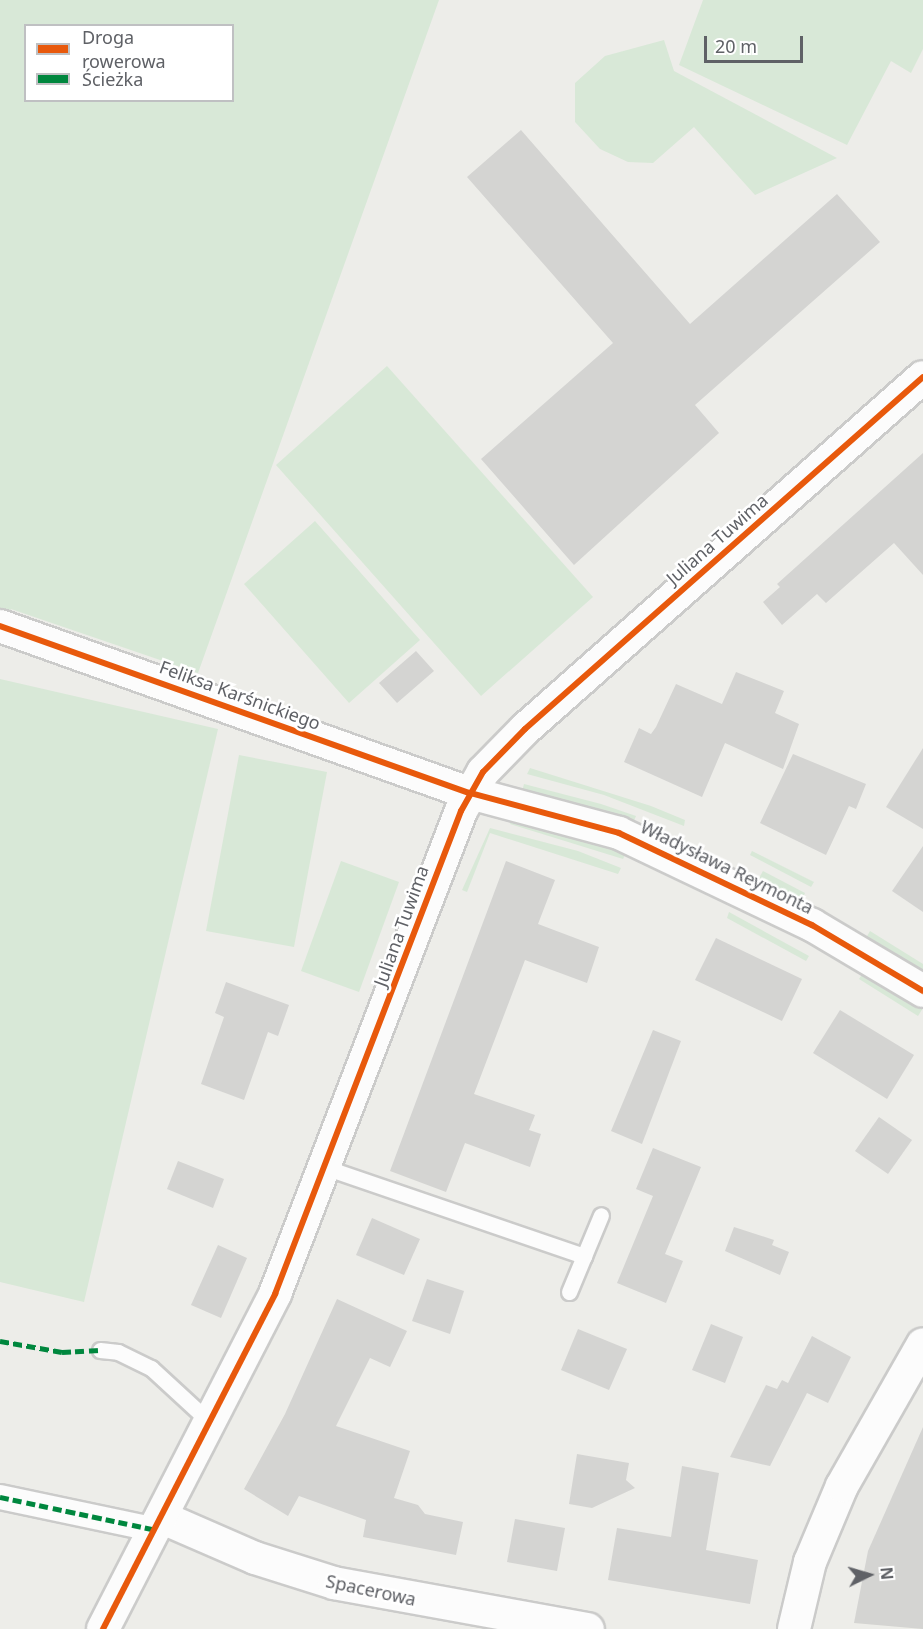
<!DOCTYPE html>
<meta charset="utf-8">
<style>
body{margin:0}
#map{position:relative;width:923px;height:1629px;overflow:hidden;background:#edede9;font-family:"Noto Sans",sans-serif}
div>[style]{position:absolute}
.green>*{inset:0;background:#d8e8d7}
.building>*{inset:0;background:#d4d4d2}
.roads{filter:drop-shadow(2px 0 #cbcbca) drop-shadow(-2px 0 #cbcbca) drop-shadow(0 2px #cbcbca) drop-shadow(0 -2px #cbcbca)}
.service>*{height:15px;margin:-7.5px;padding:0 7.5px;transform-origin:7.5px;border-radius:7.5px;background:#fcfcfc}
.pedestrian>*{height:24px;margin:-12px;padding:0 12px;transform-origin:12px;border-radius:12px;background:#fcfcfc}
.minor>*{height:32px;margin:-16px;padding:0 16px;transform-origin:16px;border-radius:16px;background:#fcfcfc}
.quiet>*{height:4.5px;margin-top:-2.25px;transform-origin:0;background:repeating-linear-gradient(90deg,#00873e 0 9px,transparent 0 13.5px)}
.cycleway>*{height:6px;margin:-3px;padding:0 3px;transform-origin:3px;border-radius:3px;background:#e8590c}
span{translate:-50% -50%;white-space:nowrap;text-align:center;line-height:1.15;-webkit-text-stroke:5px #fff;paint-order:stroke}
.street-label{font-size:18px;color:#5f6166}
.legend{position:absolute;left:24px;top:24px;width:210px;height:78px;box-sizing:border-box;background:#fff;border:2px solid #bfc0c2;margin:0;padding:8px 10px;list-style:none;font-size:18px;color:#5f6166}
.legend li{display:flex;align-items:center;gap:12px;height:30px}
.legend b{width:30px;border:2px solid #bfc0c2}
.north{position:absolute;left:839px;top:1545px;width:60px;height:60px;-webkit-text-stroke:4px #fff;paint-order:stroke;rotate:85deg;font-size:16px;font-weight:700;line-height:24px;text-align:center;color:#5f6166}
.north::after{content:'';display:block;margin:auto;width:21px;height:27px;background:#5f6166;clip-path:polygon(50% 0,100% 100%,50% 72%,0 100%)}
.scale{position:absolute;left:704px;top:36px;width:99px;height:27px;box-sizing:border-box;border:3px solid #5f6166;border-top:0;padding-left:8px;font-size:18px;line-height:21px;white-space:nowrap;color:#5f6166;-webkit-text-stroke:4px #fff;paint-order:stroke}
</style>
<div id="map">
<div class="green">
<div style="clip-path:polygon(evenodd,0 0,439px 0,198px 673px,11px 609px,10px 613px,0 609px,0 0,26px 26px,232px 26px,232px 100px,26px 100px,26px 26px)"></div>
<div style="clip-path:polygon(703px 0,923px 0,923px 49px,911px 73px,891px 61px,847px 145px,679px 65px)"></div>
<div style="clip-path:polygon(664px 40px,674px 71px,837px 158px,755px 195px,694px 127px,653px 163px,628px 162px,600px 149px,575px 122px,575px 83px,605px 56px)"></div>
<div style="clip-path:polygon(387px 366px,593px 597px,481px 696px,276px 465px)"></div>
<div style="clip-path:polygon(315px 521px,420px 640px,349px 703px,244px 584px)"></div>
<div style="clip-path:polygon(0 679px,218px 729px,84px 1302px,0 1282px)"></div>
<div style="clip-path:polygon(239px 755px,327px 772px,294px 947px,206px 931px)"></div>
<div style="clip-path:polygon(530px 768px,651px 806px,685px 820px,684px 826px,604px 795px,527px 774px)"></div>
<div style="clip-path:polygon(524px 784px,601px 804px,636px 816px,633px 823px,522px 792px)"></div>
<div style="clip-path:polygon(512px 818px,624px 850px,625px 855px,623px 859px,510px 824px)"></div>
<div style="clip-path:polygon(490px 828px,578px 851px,621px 868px,618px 874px,490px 833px,467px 892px,462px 890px)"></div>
<div style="clip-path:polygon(752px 851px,814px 882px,811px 887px,750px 855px)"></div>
<div style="clip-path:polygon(341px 861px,399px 882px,359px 992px,301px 971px)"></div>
<div style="clip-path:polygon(763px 871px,805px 893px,802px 900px,759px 878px)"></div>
<div style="clip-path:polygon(729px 912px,809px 956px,806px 961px,727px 918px)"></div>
<div style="clip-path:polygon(870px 931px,923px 964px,923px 974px,866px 938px)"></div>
<div style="clip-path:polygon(865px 970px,923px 1008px,918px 1016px,859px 979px)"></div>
</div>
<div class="building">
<div style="clip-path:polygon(521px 130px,690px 324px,837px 194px,880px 242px,695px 405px,719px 433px,574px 565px,481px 459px,613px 343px,467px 177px)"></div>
<div style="clip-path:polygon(923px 453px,923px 575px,894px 543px,826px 603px,817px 594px,782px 625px,763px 602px,780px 587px,777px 584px)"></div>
<div style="clip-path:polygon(416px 651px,434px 671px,397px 703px,379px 683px)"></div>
<div style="clip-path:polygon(736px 672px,784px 691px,775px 713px,799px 724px,783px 769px,725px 743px,702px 797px,624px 762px,639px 728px,651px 734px,656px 727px,676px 684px,722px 704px)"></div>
<div style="clip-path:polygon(923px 748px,923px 829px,886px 807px)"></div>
<div style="clip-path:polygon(793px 754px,866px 784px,856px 809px,849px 806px,826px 855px,760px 823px)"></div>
<div style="clip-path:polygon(923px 846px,923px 912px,892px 891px)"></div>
<div style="clip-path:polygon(506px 861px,555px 880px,538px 924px,599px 947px,587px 983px,525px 960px,474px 1094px,535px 1115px,529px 1130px,541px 1134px,530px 1167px,465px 1143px,446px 1192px,390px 1171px)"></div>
<div style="clip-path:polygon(716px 938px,802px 979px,782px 1021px,695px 980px)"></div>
<div style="clip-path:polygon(226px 982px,289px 1005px,278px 1036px,268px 1032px,244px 1100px,201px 1084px,224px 1017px,215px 1013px)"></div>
<div style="clip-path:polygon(840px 1010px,914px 1055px,887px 1099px,813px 1053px)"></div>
<div style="clip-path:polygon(653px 1030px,681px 1041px,642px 1144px,611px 1131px)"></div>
<div style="clip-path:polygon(879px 1117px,912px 1140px,888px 1174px,855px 1151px)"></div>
<div style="clip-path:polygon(653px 1148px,701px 1167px,665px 1254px,683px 1261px,666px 1303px,617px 1283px,653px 1196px,636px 1189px)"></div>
<div style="clip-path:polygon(178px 1161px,224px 1179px,213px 1208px,167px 1189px)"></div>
<div style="clip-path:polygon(372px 1218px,420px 1239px,404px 1275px,356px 1255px)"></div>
<div style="clip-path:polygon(734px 1227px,774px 1240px,772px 1245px,789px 1252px,780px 1275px,725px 1251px)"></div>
<div style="clip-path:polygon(218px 1245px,247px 1258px,221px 1318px,191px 1305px)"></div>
<div style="clip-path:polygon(427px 1279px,464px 1291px,450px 1334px,412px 1321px)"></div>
<div style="clip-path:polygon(337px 1299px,407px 1331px,390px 1367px,370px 1358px,336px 1426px,410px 1451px,394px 1498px,418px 1505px,425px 1514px,463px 1522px,456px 1555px,363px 1537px,366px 1520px,299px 1496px,288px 1516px,244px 1489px,285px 1414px)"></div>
<div style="clip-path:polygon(711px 1324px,743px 1337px,725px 1383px,692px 1370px)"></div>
<div style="clip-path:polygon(578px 1329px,627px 1349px,609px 1390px,561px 1370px)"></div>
<div style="clip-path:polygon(812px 1336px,851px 1357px,828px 1403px,807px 1393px,770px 1466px,730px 1457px,766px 1385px,777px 1389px,782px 1380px,788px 1383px)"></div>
<div style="clip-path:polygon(923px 1427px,923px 1629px,854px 1623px,868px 1551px)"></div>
<div style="clip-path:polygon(577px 1454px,629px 1463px,626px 1480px,635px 1488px,592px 1508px,569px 1504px)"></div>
<div style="clip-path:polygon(682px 1466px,719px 1473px,706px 1550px,758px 1560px,750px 1604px,608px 1580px,617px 1528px,671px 1537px)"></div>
<div style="clip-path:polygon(515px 1519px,565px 1528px,557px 1571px,507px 1562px)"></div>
</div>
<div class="roads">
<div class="service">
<div style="left:327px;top:1168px;width:272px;rotate:18.9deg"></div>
<div style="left:569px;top:1292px;width:83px;rotate:-67.4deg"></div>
<div style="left:100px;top:1350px;width:18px;rotate:6deg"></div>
<div style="left:118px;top:1352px;width:37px;rotate:26deg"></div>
<div style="left:151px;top:1368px;width:83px;rotate:42.6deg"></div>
</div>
<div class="pedestrian">
<div style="left:0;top:1497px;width:160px;rotate:11.9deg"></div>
</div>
<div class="minor">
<div style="left:0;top:626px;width:499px;rotate:19.6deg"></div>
<div style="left:470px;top:793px;width:154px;rotate:15deg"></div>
<div style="left:619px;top:833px;width:214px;rotate:25.5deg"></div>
<div style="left:812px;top:925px;width:129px;rotate:30.7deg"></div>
<div style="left:163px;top:1518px;width:100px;rotate:23.5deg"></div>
<div style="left:255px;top:1558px;width:83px;rotate:17.6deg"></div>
<div style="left:334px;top:1583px;width:258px;rotate:10.3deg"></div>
<div style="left:103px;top:1629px;width:377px;rotate:-62.8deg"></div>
<div style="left:275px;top:1294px;width:518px;rotate:-68.94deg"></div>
<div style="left:461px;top:811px;width:45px;rotate:-60.6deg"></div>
<div style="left:483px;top:772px;width:60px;rotate:-45.7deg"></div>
<div style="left:525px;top:729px;width:531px;rotate:-41.49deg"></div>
<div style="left:794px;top:1629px;width:69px;rotate:-76.6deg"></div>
<div style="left:810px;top:1562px;width:82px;rotate:-67.2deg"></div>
<div style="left:842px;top:1486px;width:163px;rotate:-60.3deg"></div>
</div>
</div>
<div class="quiet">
<div style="left:0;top:1341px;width:63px;rotate:10.1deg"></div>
<div style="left:62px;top:1352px;width:38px;rotate:-3deg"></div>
<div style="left:0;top:1497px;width:160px;rotate:11.9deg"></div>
</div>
<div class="cycleway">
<div style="left:0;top:626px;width:499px;rotate:19.6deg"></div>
<div style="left:470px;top:793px;width:154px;rotate:15deg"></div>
<div style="left:619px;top:833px;width:214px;rotate:25.5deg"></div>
<div style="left:812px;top:925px;width:129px;rotate:30.7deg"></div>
<div style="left:103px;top:1629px;width:377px;rotate:-62.8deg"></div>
<div style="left:275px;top:1294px;width:518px;rotate:-68.94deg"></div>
<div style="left:461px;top:811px;width:45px;rotate:-60.6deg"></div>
<div style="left:483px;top:772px;width:60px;rotate:-45.7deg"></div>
<div style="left:525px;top:729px;width:531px;rotate:-41.49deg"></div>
</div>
<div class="street-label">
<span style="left:717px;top:539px;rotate:-41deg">Juliana Tuwima</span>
<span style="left:240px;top:695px;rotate:20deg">Feliksa Karśnickiego</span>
<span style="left:727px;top:867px;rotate:26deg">Władysława Reymonta</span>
<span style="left:401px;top:926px;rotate:-70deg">Juliana Tuwima</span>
<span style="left:371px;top:1590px;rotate:12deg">Spacerowa</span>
</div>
<ul class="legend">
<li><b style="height:8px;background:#e8590c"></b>Droga rowerowa</li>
<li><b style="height:8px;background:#00873e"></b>Ścieżka</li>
</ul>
<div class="north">N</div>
<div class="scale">20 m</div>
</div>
